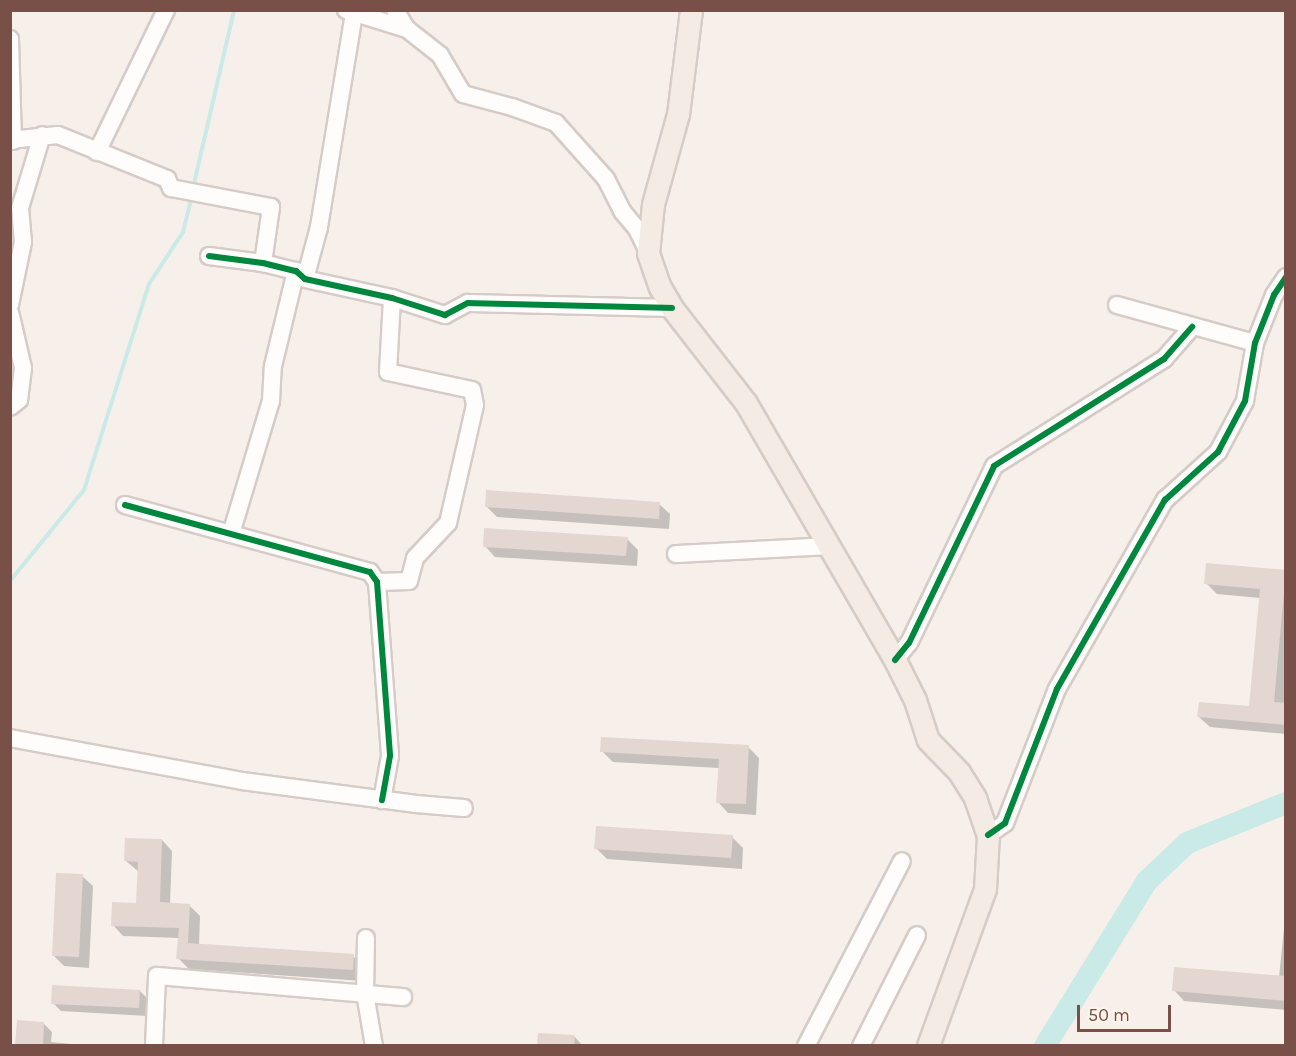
<!DOCTYPE html>
<style>
body{margin:0}
#map{position:relative;width:1296px;height:1056px;overflow:hidden;background:#f7f0ea;font-family:Karla,sans-serif}
div>[style]{position:absolute}
.shadow>*{inset:0;background:#0003}
.stream>*{height:4px;margin:-2px;padding:0 2px;transform-origin:2px;border-radius:2px;background:#caeae7}
.river>*{height:22px;margin:-11px;padding:0 11px;transform-origin:11px;border-radius:11px;background:#caeae7}
.building>*{inset:0;background:#e4d6d1}
.roads{filter:drop-shadow(2px 0 #d6cbc6) drop-shadow(-2px 0 #d6cbc6) drop-shadow(0 2px #d6cbc6) drop-shadow(0 -2px #d6cbc6)}
.minor>*{height:16px;margin:-8px;padding:0 8px;transform-origin:8px;border-radius:8px;background:#fefdfc}
.major>*{height:21px;margin:-10.5px;padding:0 10.5px;transform-origin:10.5px;border-radius:10.5px;background:#f3ebe4}
.cycleway>*{height:6px;margin:-3px;padding:0 3px;transform-origin:3px;border-radius:3px;background:#00873e}
span{translate:-50% -50%;white-space:nowrap;text-align:center;line-height:1.15;-webkit-text-stroke:5px #fff4eb;paint-order:stroke}
.frame{position:absolute;inset:0;border:12px solid #785048;pointer-events:none}
.scale{position:absolute;left:1077px;top:1005px;width:94px;height:27px;box-sizing:border-box;border:3px solid #785048;border-top:0;padding-left:8px;font-size:18px;line-height:21px;white-space:nowrap;color:#785048;-webkit-text-stroke:4px #fff4eb;paint-order:stroke}
</style>
<div id="map">
<div class="shadow">
<div style="clip-path:polygon(659px 504px,670px 514px,669px 529px,497px 517px,486px 506px)"></div>
<div style="clip-path:polygon(627px 539px,638px 550px,637px 566px,495px 557px,485px 546px)"></div>
<div style="clip-path:polygon(1286px 572px,1286px 734px,1210px 727px,1199px 717px,1250px 708px,1260px 598px,1217px 594px,1206px 583px)"></div>
<div style="clip-path:polygon(748px 747px,759px 758px,756px 815px,728px 813px,718px 802px,719px 768px,613px 762px,602px 751px)"></div>
<div style="clip-path:polygon(732px 837px,743px 848px,742px 869px,607px 859px,596px 848px)"></div>
<div style="clip-path:polygon(162px 840px,172px 851px,170px 904px,189px 905px,200px 916px,199px 946px,353px 956px,364px 967px,363px 981px,189px 969px,178px 958px,179px 938px,123px 936px,113px 925px,138px 905px,139px 872px,126px 861px)"></div>
<div style="clip-path:polygon(82px 876px,93px 886px,89px 968px,64px 966px,54px 956px)"></div>
<div style="clip-path:polygon(1286px 909px,1286px 1010px,1184px 1001px,1174px 990px,1279px 977px)"></div>
<div style="clip-path:polygon(140px 991px,148px 999px,147px 1016px,61px 1011px,53px 1003px)"></div>
<div style="clip-path:polygon(44px 1024px,52px 1032px,51px 1042px,92px 1046px,16px 1046px)"></div>
<div style="clip-path:polygon(574px 1036px,583px 1046px,539px 1046px)"></div>
</div>
<div class="stream">
<div style="left:193px;top:188px;width:183px;rotate:-77deg"></div>
<div style="left:10px;top:581px;width:117px;rotate:-50.9deg"></div>
<div style="left:84px;top:490px;width:216px;rotate:-72.5deg"></div>
<div style="left:149px;top:284px;width:62px;rotate:-56.8deg"></div>
<div style="left:183px;top:232px;width:37px;rotate:-76deg"></div>
</div>
<div class="river">
<div style="left:1045px;top:1046px;width:194px;rotate:-58.3deg"></div>
<div style="left:1147px;top:881px;width:55px;rotate:-43.5deg"></div>
<div style="left:1187px;top:843px;width:107px;rotate:-22deg"></div>
</div>
<div class="building">
<div style="clip-path:polygon(486px 490px,660px 502px,659px 519px,485px 507px)"></div>
<div style="clip-path:polygon(484px 528px,628px 537px,626px 556px,483px 547px)"></div>
<div style="clip-path:polygon(1206px 563px,1286px 570px,1274px 702px,1286px 703px,1286px 725px,1197px 717px,1199px 702px,1249px 706px,1260px 589px,1204px 584px)"></div>
<div style="clip-path:polygon(601px 737px,749px 745px,746px 804px,716px 803px,719px 759px,600px 752px)"></div>
<div style="clip-path:polygon(596px 826px,733px 835px,731px 858px,594px 849px)"></div>
<div style="clip-path:polygon(125px 838px,162px 839px,160px 902px,190px 904px,188px 943px,354px 954px,353px 970px,176px 959px,179px 928px,111px 926px,112px 902px,136px 903px,138px 862px,124px 861px)"></div>
<div style="clip-path:polygon(56px 873px,83px 874px,79px 957px,52px 956px)"></div>
<div style="clip-path:polygon(1174px 967px,1286px 976px,1286px 1001px,1172px 991px)"></div>
<div style="clip-path:polygon(52px 985px,140px 990px,139px 1008px,51px 1004px)"></div>
<div style="clip-path:polygon(17px 1020px,44px 1022px,43px 1046px,15px 1046px)"></div>
<div style="clip-path:polygon(538px 1033px,575px 1035px,574px 1046px,537px 1046px)"></div>
</div>
<div class="roads">
<div class="minor">
<div style="left:346px;top:10px;width:64px;rotate:17.3deg"></div>
<div style="left:407px;top:29px;width:42px;rotate:38.2deg"></div>
<div style="left:440px;top:55px;width:45px;rotate:59.5deg"></div>
<div style="left:463px;top:94px;width:51px;rotate:14.9deg"></div>
<div style="left:512px;top:107px;width:47px;rotate:20deg"></div>
<div style="left:556px;top:123px;width:75px;rotate:48.2deg"></div>
<div style="left:606px;top:179px;width:36px;rotate:63deg"></div>
<div style="left:622px;top:211px;width:23px;rotate:50deg"></div>
<div style="left:637px;top:229px;width:25px;rotate:64deg"></div>
<div style="left:395px;top:10px;width:22px;rotate:58deg"></div>
<div style="left:10px;top:39px;width:102px;rotate:88.3deg"></div>
<div style="left:10px;top:140px;width:48px;rotate:-5.9deg"></div>
<div style="left:58px;top:135px;width:118px;rotate:22deg"></div>
<div style="left:167px;top:179px;width:10px;rotate:66deg"></div>
<div style="left:171px;top:188px;width:102px;rotate:10.8deg"></div>
<div style="left:271px;top:207px;width:57px;rotate:98.1deg"></div>
<div style="left:97px;top:152px;width:158px;rotate:-64.1deg"></div>
<div style="left:209px;top:256px;width:54px;rotate:7.4deg"></div>
<div style="left:263px;top:263px;width:34px;rotate:14deg"></div>
<div style="left:296px;top:271px;width:12px;rotate:42deg"></div>
<div style="left:305px;top:279px;width:89px;rotate:12.3deg"></div>
<div style="left:392px;top:298px;width:56px;rotate:17.8deg"></div>
<div style="left:445px;top:315px;width:26px;rotate:-28deg"></div>
<div style="left:468px;top:303px;width:204px;rotate:1.4deg"></div>
<div style="left:305px;top:279px;width:54px;rotate:-74.9deg"></div>
<div style="left:319px;top:227px;width:216px;rotate:-80.7deg"></div>
<div style="left:10px;top:305px;width:64px;rotate:-78.3deg"></div>
<div style="left:23px;top:242px;width:34px;rotate:-95deg"></div>
<div style="left:20px;top:208px;width:76px;rotate:-73.2deg"></div>
<div style="left:1117px;top:305px;width:143px;rotate:15.4deg"></div>
<div style="left:10px;top:312px;width:57px;rotate:76.9deg"></div>
<div style="left:23px;top:368px;width:32px;rotate:97deg"></div>
<div style="left:19px;top:400px;width:11px;rotate:142deg"></div>
<div style="left:125px;top:505px;width:254px;rotate:15.3deg"></div>
<div style="left:370px;top:572px;width:12px;rotate:55deg"></div>
<div style="left:377px;top:582px;width:174px;rotate:85.7deg"></div>
<div style="left:390px;top:756px;width:45px;rotate:100.3deg"></div>
<div style="left:231px;top:534px;width:139px;rotate:-73.3deg"></div>
<div style="left:271px;top:401px;width:35px;rotate:-87deg"></div>
<div style="left:273px;top:366px;width:98px;rotate:-76.4deg"></div>
<div style="left:676px;top:554px;width:151px;rotate:-3deg"></div>
<div style="left:377px;top:582px;width:32px;rotate:-2deg"></div>
<div style="left:409px;top:581px;width:24px;rotate:-75deg"></div>
<div style="left:415px;top:558px;width:48px;rotate:-46.7deg"></div>
<div style="left:448px;top:523px;width:121px;rotate:-77.1deg"></div>
<div style="left:475px;top:405px;width:15px;rotate:-101deg"></div>
<div style="left:472px;top:390px;width:86px;rotate:-167.9deg"></div>
<div style="left:388px;top:372px;width:74px;rotate:-86.9deg"></div>
<div style="left:895px;top:660px;width:22px;rotate:-51deg"></div>
<div style="left:909px;top:643px;width:196px;rotate:-64.3deg"></div>
<div style="left:994px;top:466px;width:201px;rotate:-32.2deg"></div>
<div style="left:1164px;top:359px;width:43px;rotate:-48.8deg"></div>
<div style="left:10px;top:738px;width:236px;rotate:10.5deg"></div>
<div style="left:242px;top:781px;width:176px;rotate:7.5deg"></div>
<div style="left:416px;top:804px;width:48px;rotate:4.8deg"></div>
<div style="left:988px;top:835px;width:21px;rotate:-35deg"></div>
<div style="left:1005px;top:823px;width:144px;rotate:-68.8deg"></div>
<div style="left:1057px;top:689px;width:218px;rotate:-60.3deg"></div>
<div style="left:1165px;top:500px;width:72px;rotate:-42.2deg"></div>
<div style="left:1218px;top:452px;width:58px;rotate:-62.1deg"></div>
<div style="left:1245px;top:401px;width:59px;rotate:-80.2deg"></div>
<div style="left:1255px;top:343px;width:52px;rotate:-68.4deg"></div>
<div style="left:1274px;top:295px;width:22px;rotate:-56deg"></div>
<div style="left:366px;top:938px;width:55px;rotate:91deg"></div>
<div style="left:365px;top:993px;width:54px;rotate:80.4deg"></div>
<div style="left:154px;top:1046px;width:70px;rotate:-87.5deg"></div>
<div style="left:157px;top:976px;width:247px;rotate:4.9deg"></div>
<div style="left:806px;top:1046px;width:208px;rotate:-62.6deg"></div>
<div style="left:861px;top:1046px;width:124px;rotate:-63.2deg"></div>
</div>
<div class="major">
<div style="left:691px;top:10px;width:105px;rotate:97.1deg"></div>
<div style="left:678px;top:114px;width:93px;rotate:105.5deg"></div>
<div style="left:653px;top:204px;width:49px;rotate:95.8deg"></div>
<div style="left:648px;top:253px;width:36px;rotate:71deg"></div>
<div style="left:660px;top:287px;width:24px;rotate:60deg"></div>
<div style="left:672px;top:308px;width:120px;rotate:52.1deg"></div>
<div style="left:746px;top:403px;width:297px;rotate:59.9deg"></div>
<div style="left:895px;top:660px;width:45px;rotate:63.4deg"></div>
<div style="left:915px;top:700px;width:42px;rotate:72deg"></div>
<div style="left:928px;top:740px;width:45px;rotate:45.9deg"></div>
<div style="left:959px;top:772px;width:31px;rotate:58deg"></div>
<div style="left:975px;top:798px;width:39px;rotate:71deg"></div>
<div style="left:988px;top:835px;width:54px;rotate:93.2deg"></div>
<div style="left:985px;top:889px;width:167px;rotate:110deg"></div>
</div>
</div>
<div class="cycleway">
<div style="left:209px;top:256px;width:54px;rotate:7.4deg"></div>
<div style="left:263px;top:263px;width:34px;rotate:14deg"></div>
<div style="left:296px;top:271px;width:12px;rotate:42deg"></div>
<div style="left:305px;top:279px;width:89px;rotate:12.3deg"></div>
<div style="left:392px;top:298px;width:56px;rotate:17.8deg"></div>
<div style="left:445px;top:315px;width:26px;rotate:-28deg"></div>
<div style="left:468px;top:303px;width:204px;rotate:1.4deg"></div>
<div style="left:125px;top:505px;width:254px;rotate:15.3deg"></div>
<div style="left:370px;top:572px;width:12px;rotate:55deg"></div>
<div style="left:377px;top:582px;width:174px;rotate:85.7deg"></div>
<div style="left:390px;top:756px;width:45px;rotate:100.3deg"></div>
<div style="left:895px;top:660px;width:22px;rotate:-51deg"></div>
<div style="left:909px;top:643px;width:196px;rotate:-64.3deg"></div>
<div style="left:994px;top:466px;width:201px;rotate:-32.2deg"></div>
<div style="left:1164px;top:359px;width:43px;rotate:-48.8deg"></div>
<div style="left:988px;top:835px;width:21px;rotate:-35deg"></div>
<div style="left:1005px;top:823px;width:144px;rotate:-68.8deg"></div>
<div style="left:1057px;top:689px;width:218px;rotate:-60.3deg"></div>
<div style="left:1165px;top:500px;width:72px;rotate:-42.2deg"></div>
<div style="left:1218px;top:452px;width:58px;rotate:-62.1deg"></div>
<div style="left:1245px;top:401px;width:59px;rotate:-80.2deg"></div>
<div style="left:1255px;top:343px;width:52px;rotate:-68.4deg"></div>
<div style="left:1274px;top:295px;width:22px;rotate:-56deg"></div>
</div>
<div class="frame"></div>
<div class="scale">50 m</div>
</div>
